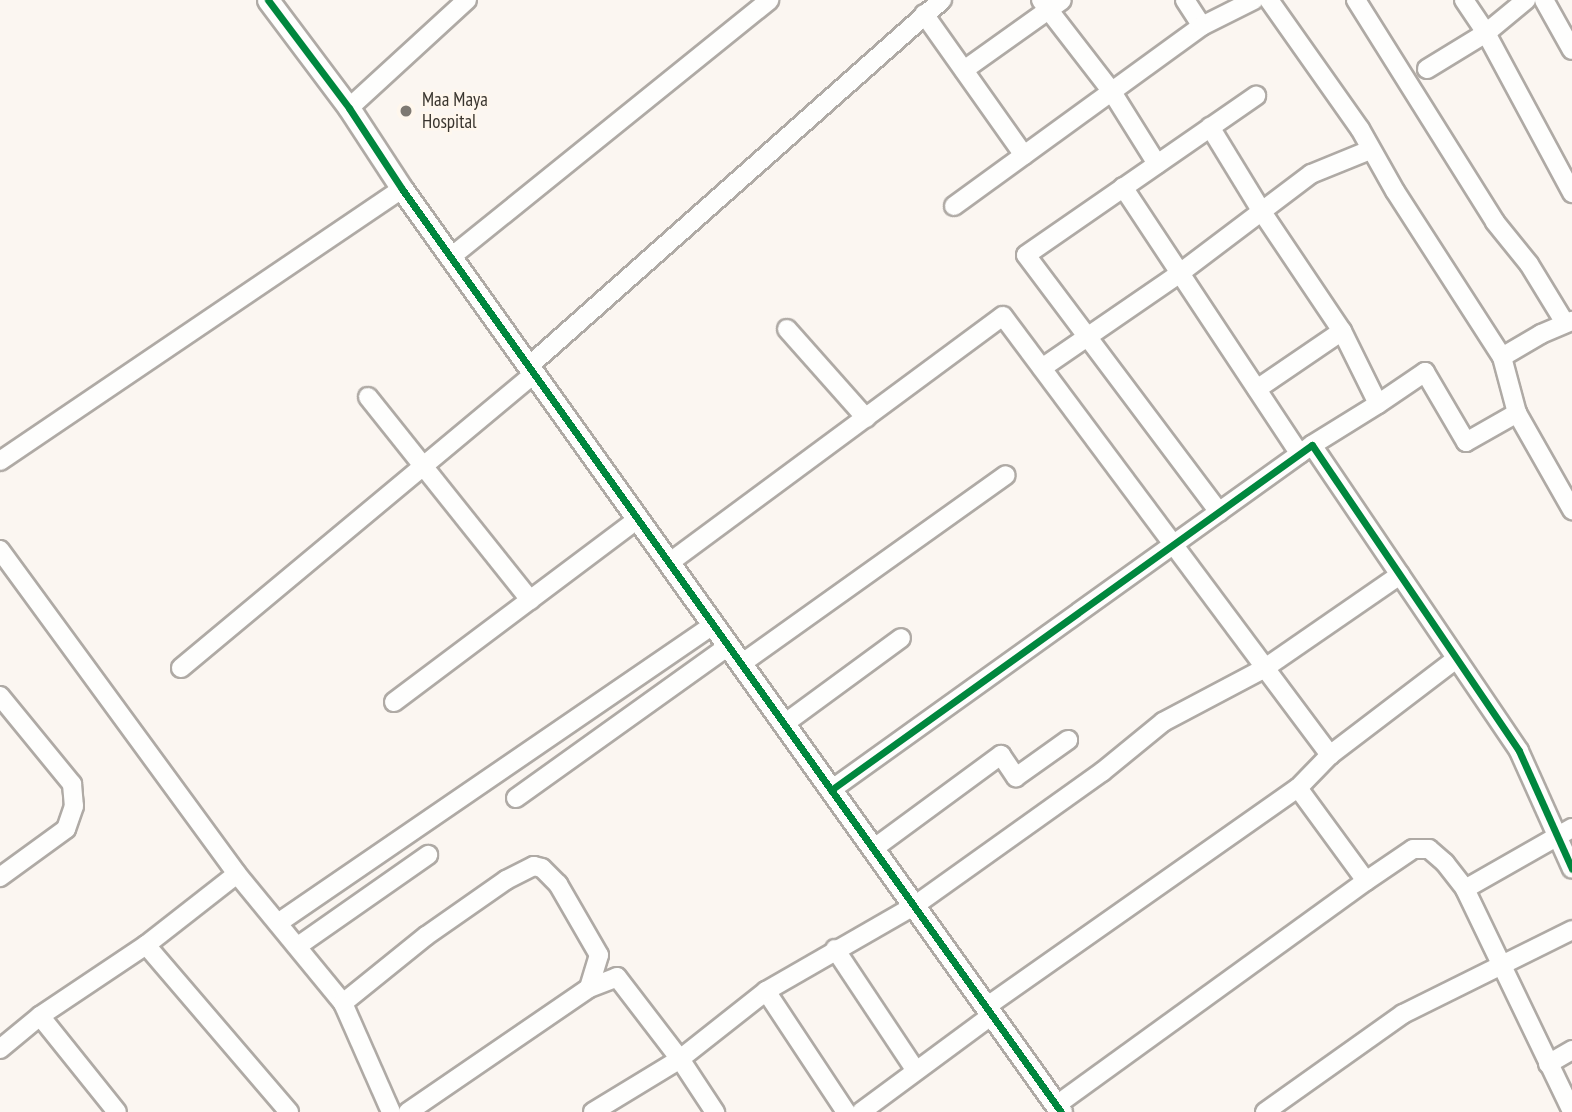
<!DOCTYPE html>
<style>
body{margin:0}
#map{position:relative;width:1572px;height:1112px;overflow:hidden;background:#fbf6f1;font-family:"PT Sans Narrow",sans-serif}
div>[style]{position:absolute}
.roads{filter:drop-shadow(2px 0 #afaaa5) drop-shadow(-2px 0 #afaaa5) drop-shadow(0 2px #afaaa5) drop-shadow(0 -2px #afaaa5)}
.minor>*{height:18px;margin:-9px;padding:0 9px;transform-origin:9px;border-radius:9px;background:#fefefd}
.tertiary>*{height:21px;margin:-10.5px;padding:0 10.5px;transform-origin:10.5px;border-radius:10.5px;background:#fefefd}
.cycleway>*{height:7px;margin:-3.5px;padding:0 3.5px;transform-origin:3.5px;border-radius:3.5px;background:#00873e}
.dots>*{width:19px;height:19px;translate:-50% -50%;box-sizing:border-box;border:4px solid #fff7ed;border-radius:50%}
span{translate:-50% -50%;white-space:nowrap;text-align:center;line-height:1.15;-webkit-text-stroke:5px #fff7ed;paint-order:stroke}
.poi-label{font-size:19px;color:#3a352e}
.left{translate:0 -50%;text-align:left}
</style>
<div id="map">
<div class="roads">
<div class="minor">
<div style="left:1041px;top:0;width:116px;rotate:52.3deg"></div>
<div style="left:1112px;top:92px;width:85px;rotate:58deg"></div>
<div style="left:1185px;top:0;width:31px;rotate:57deg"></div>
<div style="left:1356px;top:0;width:262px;rotate:57.9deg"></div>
<div style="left:1495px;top:222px;width:54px;rotate:51deg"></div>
<div style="left:1529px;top:264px;width:69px;rotate:58.6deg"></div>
<div style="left:1464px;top:0;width:40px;rotate:56deg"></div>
<div style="left:1486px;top:33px;width:182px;rotate:61.7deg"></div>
<div style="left:1544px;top:0;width:57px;rotate:60.8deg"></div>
<div style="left:924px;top:14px;width:173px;rotate:54.7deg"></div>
<div style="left:1427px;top:69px;width:69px;rotate:-31.4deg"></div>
<div style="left:1486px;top:33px;width:52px;rotate:-39.5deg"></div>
<div style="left:964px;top:70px;width:120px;rotate:-35.5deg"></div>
<div style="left:349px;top:108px;width:160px;rotate:-42.5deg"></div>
<div style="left:1210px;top:127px;width:100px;rotate:58.5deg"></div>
<div style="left:1262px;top:212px;width:143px;rotate:56.1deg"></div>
<div style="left:1342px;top:331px;width:81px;rotate:63.7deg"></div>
<div style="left:1378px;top:404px;width:57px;rotate:-34.2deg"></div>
<div style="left:1425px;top:372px;width:81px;rotate:59.6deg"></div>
<div style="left:1466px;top:442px;width:59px;rotate:-29.6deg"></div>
<div style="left:1517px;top:413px;width:58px;rotate:-105deg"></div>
<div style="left:1502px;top:357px;width:197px;rotate:-122.8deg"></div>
<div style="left:1395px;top:191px;width:71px;rotate:-119.4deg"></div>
<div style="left:1360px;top:129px;width:158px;rotate:-125.2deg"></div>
<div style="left:1123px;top:187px;width:320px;rotate:56.5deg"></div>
<div style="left:954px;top:206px;width:306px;rotate:-36deg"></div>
<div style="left:1202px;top:26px;width:58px;rotate:-26.6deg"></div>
<div style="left:451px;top:257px;width:409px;rotate:-38.9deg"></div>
<div style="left:787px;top:329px;width:119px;rotate:48.4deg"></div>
<div style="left:1502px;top:357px;width:45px;rotate:-30.5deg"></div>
<div style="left:1541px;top:334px;width:34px;rotate:-23deg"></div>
<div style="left:529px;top:366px;width:552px;rotate:-41.55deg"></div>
<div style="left:1042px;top:368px;width:168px;rotate:-34.5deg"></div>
<div style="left:1180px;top:273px;width:164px;rotate:-37.1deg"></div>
<div style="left:1311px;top:174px;width:64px;rotate:-22.1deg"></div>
<div style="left:1257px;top:389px;width:103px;rotate:-34.3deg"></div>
<div style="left:368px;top:397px;width:260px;rotate:51.4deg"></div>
<div style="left:1517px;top:413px;width:112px;rotate:60.4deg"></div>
<div style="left:1312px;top:445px;width:78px;rotate:-31.8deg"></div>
<div style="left:0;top:461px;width:485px;rotate:-34.1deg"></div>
<div style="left:1219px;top:512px;width:321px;rotate:-126.9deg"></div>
<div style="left:1026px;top:255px;width:280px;rotate:-34.7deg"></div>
<div style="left:0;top:550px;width:401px;rotate:53.8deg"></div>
<div style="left:237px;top:874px;width:167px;rotate:50.6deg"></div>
<div style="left:343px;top:1003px;width:119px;rotate:66.2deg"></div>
<div style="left:669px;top:563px;width:415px;rotate:-36.5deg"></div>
<div style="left:1003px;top:316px;width:439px;rotate:53.3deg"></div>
<div style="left:1265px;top:668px;width:164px;rotate:-34.6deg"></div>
<div style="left:741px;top:664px;width:325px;rotate:-35.5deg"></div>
<div style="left:181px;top:668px;width:459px;rotate:-39.8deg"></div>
<div style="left:0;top:696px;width:114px;rotate:50.7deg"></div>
<div style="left:72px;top:784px;width:22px;rotate:85deg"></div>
<div style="left:74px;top:806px;width:24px;rotate:109deg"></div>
<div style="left:66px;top:829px;width:82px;rotate:144deg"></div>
<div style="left:394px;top:702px;width:305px;rotate:-36.9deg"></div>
<div style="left:784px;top:724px;width:145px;rotate:-36.3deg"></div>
<div style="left:1298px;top:788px;width:46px;rotate:-45.9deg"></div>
<div style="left:1330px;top:755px;width:158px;rotate:-37.3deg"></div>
<div style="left:831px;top:790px;width:592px;rotate:-35.65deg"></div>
<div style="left:1312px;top:445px;width:369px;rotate:55.9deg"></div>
<div style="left:1519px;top:751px;width:129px;rotate:65.8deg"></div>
<div style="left:516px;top:798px;width:261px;rotate:-35.6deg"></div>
<div style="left:873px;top:849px;width:159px;rotate:-36.3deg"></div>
<div style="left:1001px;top:755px;width:27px;rotate:56deg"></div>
<div style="left:1016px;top:777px;width:64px;rotate:-35.4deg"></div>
<div style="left:1366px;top:881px;width:57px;rotate:-34.2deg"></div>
<div style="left:1413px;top:849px;width:16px"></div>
<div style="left:1429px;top:849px;width:21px;rotate:41deg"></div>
<div style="left:1445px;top:863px;width:33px;rotate:52deg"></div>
<div style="left:1465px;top:889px;width:246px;rotate:64.3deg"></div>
<div style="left:1465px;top:889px;width:123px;rotate:-29.7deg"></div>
<div style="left:278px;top:923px;width:527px;rotate:-34.41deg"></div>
<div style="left:146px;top:945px;width:220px;rotate:49.4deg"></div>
<div style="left:298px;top:946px;width:159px;rotate:-35deg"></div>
<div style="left:835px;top:949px;width:146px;rotate:56.4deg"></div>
<div style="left:343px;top:1003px;width:107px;rotate:-38.9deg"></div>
<div style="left:426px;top:936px;width:98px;rotate:-35deg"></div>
<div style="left:506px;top:880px;width:31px;rotate:-27deg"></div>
<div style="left:534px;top:866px;width:8px;rotate:14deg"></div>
<div style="left:542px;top:868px;width:23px;rotate:45deg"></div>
<div style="left:558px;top:884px;width:82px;rotate:60deg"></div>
<div style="left:599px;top:955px;width:34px;rotate:107deg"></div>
<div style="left:589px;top:988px;width:30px;rotate:-21deg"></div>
<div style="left:617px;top:977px;width:103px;rotate:52.5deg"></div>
<div style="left:680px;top:1059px;width:110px;rotate:-38.3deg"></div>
<div style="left:986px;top:1007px;width:381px;rotate:-35.1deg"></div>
<div style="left:1298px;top:788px;width:115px;rotate:53.8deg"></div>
<div style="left:1366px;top:881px;width:382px;rotate:144.1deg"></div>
<div style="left:40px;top:1016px;width:123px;rotate:51.3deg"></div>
<div style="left:0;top:1049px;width:52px;rotate:-39.5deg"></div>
<div style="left:40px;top:1016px;width:128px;rotate:-33.8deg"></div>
<div style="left:146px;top:945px;width:115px;rotate:-38deg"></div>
<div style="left:1548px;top:1064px;width:28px;rotate:-30deg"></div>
<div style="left:408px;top:1112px;width:219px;rotate:-34.4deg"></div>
<div style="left:593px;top:1112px;width:102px;rotate:-31.3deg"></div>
<div style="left:680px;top:1059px;width:64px;rotate:56.6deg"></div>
<div style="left:846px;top:1112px;width:145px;rotate:-123.5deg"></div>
<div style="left:766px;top:991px;width:171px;rotate:-29.9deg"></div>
<div style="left:914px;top:906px;width:231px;rotate:-35.5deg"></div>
<div style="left:1102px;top:772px;width:79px;rotate:-39.3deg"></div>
<div style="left:1163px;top:722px;width:115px;rotate:-27.9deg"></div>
<div style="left:1265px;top:668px;width:109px;rotate:53.2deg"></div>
<div style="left:861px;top:1112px;width:163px;rotate:-36.5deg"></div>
<div style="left:1265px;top:1112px;width:169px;rotate:-35.4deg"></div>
<div style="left:1403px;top:1014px;width:189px;rotate:-26.4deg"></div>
</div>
<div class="tertiary">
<div style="left:268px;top:0;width:135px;rotate:53.1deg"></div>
<div style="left:349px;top:108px;width:97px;rotate:56.8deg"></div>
<div style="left:402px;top:189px;width:1134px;rotate:54.47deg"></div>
</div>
</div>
<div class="cycleway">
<div style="left:268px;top:0;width:135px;rotate:53.1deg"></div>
<div style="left:349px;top:108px;width:97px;rotate:56.8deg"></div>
<div style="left:402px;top:189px;width:1134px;rotate:54.47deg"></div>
<div style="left:831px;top:790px;width:592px;rotate:-35.65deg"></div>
<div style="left:1312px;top:445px;width:369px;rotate:55.9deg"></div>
<div style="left:1519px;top:751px;width:129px;rotate:65.8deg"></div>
</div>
<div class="dots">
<div style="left:406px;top:111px;background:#7e7972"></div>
</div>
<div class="poi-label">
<span class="left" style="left:422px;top:111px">Maa Maya<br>Hospital</span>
</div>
</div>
